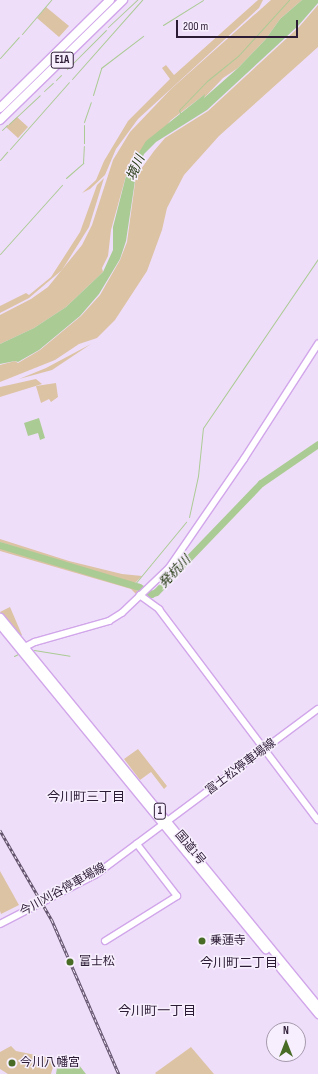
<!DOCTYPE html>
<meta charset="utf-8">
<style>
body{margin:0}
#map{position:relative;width:318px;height:1074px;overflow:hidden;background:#efdefa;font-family:"Sofia Sans Condensed","Noto Sans JP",sans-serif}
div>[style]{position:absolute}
.green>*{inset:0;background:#dcc3a4}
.water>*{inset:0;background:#abcb94}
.stream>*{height:1px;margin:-0.5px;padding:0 0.5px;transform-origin:0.5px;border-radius:0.5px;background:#abcb94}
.river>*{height:7px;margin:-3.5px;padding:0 3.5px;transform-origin:3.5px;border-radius:3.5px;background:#abcb94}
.roads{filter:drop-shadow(1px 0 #d1a6ea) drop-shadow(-1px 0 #d1a6ea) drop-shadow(0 1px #d1a6ea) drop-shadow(0 -1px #d1a6ea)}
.tertiary>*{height:5.5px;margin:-2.75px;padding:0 2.75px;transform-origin:2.75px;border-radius:2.75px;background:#fff}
.secondary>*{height:6px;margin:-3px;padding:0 3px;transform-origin:3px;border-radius:3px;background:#fff}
.trunk>*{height:7px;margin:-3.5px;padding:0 3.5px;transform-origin:3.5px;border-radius:3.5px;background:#fff}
.motorway>*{height:8px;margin:-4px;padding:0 4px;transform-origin:4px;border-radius:4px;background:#fff}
.rail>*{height:2.5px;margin-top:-1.25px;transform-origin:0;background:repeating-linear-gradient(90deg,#f7effd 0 3px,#63526c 0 6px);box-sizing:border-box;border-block:1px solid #63526c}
.dots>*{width:11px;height:11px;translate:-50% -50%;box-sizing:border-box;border:2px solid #f7effd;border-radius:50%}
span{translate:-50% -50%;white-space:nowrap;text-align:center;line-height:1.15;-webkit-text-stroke:3px #f7effd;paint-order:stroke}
.shield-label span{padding:1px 3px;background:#f7effd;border:1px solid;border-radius:3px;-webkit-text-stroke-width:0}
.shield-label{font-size:11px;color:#2c1b35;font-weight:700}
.street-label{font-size:12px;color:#2c1b35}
.poi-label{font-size:12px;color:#2c1b35}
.left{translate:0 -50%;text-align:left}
.water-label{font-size:13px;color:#1e330b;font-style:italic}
.neighbourhood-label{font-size:13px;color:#2c1b35}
.north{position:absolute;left:266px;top:1022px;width:40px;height:40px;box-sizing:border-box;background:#f7effd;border:1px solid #a69aad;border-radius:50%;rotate:0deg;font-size:11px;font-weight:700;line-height:16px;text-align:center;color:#2c1b35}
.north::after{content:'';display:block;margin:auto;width:14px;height:18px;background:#486c26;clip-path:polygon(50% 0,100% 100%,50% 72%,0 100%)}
.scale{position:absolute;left:176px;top:20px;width:122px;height:18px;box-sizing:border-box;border:2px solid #2c1b35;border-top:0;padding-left:5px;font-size:12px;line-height:14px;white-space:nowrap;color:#2c1b35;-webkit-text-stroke:3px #f7effd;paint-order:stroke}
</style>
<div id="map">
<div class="green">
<div style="clip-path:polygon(258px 0,263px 0,259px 8px,138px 119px,116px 149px,105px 175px,90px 189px,82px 193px,96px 180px,104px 161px,128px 121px,170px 79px,162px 68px,166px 65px,174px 75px)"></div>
<div style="clip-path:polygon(271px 0,302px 0,280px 19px,265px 40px,238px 68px,223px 78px,204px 98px,204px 95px,171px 120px,127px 172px,111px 230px,108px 256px,102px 268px,103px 272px,66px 307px,34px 328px,0 344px,0 315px,31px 299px,48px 287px,82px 245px,92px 225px,113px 160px,130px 132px,171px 89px)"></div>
<div style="clip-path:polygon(318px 5px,318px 47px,219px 136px,184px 175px,167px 208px,162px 230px,147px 271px,115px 320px,97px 338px,79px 344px,55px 360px,0 382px,0 365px,15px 361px,18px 363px,40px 350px,81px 316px,100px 295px,120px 260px,127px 242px,136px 176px,154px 151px,165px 138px,208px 111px,299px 27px)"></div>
<div style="clip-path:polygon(46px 7px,69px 26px,59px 37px,37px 18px)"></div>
<div style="clip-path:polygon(17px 117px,28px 127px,18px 138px,6px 127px)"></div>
<div style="clip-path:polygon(104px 178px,89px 227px,62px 270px,29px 298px,0 313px,0 306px,26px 293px,29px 295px,51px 277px,80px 232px,97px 185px)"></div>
<div style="clip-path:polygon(91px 344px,52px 370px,19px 379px,46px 368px)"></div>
<div style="clip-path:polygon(36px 379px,42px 384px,0 397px,0 387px)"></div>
<div style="clip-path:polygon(56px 383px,58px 397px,51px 402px,49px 399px,41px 403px,36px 386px)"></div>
<div style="clip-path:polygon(0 539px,69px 561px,122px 574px,142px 576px,134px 584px,0 542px)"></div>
<div style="clip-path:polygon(0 546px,133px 587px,140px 593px,137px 595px,131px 589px,0 551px)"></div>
<div style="clip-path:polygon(10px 607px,22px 635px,20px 637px,0 612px)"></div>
<div style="clip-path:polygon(138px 749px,167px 786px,164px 789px,151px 772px,140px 780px,124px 759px)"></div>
<div style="clip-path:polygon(0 871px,19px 905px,1px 914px,0 911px)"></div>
<div style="clip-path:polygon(11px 1046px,16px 1051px,50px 1058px,53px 1067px,51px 1074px,8px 1074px,0 1069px,0 1052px)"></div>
<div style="clip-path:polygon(191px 1047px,214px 1074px,156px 1074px,155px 1073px)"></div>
</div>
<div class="water">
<div style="clip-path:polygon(302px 0,318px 0,318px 3px,298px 26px,207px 110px,156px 142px,144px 154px,136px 174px,126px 241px,120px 259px,99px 294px,80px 316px,39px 350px,18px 362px,15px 361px,0 364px,0 344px,34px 328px,66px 307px,103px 272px,113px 250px,113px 227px,127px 172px,146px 141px,205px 94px,204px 98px,238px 68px,265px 40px,280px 19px)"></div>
<div style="clip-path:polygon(39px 418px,45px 438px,40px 440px,38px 433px,28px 436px,24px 423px)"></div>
<div style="clip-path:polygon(75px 1060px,86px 1074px,56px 1074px,57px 1068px)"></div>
</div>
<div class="stream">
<div style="left:163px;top:25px;width:47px;rotate:-32deg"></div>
<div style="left:108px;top:27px;width:40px;rotate:-43deg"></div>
<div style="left:22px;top:34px;width:45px;rotate:-49.5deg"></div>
<div style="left:0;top:58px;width:28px;rotate:-48deg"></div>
<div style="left:67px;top:69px;width:55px;rotate:-45deg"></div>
<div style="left:72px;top:79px;width:106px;rotate:-48.5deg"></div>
<div style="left:56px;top:80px;width:7px;rotate:-45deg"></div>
<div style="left:44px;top:91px;width:12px;rotate:-42deg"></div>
<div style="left:93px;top:95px;width:28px;rotate:-73deg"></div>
<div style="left:101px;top:68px;width:53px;rotate:-37.3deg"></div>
<div style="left:181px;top:115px;width:5px;rotate:-112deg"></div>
<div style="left:179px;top:110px;width:40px;rotate:-46deg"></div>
<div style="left:207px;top:81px;width:40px;rotate:-39deg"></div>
<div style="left:238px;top:56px;width:76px;rotate:-47.7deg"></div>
<div style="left:84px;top:122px;width:21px;rotate:-71deg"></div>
<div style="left:9px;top:124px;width:42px;rotate:-43.1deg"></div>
<div style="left:84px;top:125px;width:18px;rotate:90deg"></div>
<div style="left:2px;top:130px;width:7px;rotate:-45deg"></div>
<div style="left:10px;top:149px;width:89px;rotate:-48.6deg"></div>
<div style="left:0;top:160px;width:11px;rotate:-49deg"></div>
<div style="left:66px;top:178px;width:23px;rotate:-41deg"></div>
<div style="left:83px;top:163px;width:17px;rotate:-87deg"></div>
<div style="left:0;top:254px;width:93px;rotate:-48.1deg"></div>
<div style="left:189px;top:517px;width:42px;rotate:-77.6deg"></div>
<div style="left:198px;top:476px;width:48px;rotate:-84.1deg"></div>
<div style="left:203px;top:428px;width:204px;rotate:-55.8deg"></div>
<div style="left:134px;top:585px;width:82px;rotate:-50.5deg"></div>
<div style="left:34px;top:650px;width:36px;rotate:9deg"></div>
<div style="left:14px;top:656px;width:4px;rotate:-27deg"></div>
</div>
<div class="river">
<div style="left:0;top:545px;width:145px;rotate:16.8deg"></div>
<div style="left:139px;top:587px;width:14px;rotate:30deg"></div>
<div style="left:151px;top:594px;width:5px;rotate:-22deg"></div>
<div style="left:156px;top:592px;width:151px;rotate:-46.1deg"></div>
<div style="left:261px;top:483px;width:69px;rotate:-34.4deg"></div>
</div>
<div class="roads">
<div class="tertiary">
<div style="left:140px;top:595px;width:24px;rotate:36deg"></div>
<div style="left:159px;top:609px;width:264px;rotate:53deg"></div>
<div style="left:25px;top:647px;width:11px;rotate:-27deg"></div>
<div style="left:35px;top:642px;width:77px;rotate:-15.8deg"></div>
<div style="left:109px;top:621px;width:15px;rotate:-32deg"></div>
<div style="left:122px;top:613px;width:65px;rotate:-43.8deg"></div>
<div style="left:169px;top:568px;width:132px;rotate:-55.5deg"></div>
<div style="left:244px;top:459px;width:137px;rotate:-57.2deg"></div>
</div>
<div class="secondary">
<div style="left:0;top:924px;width:107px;rotate:-27.3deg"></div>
<div style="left:95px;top:875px;width:278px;rotate:-36.7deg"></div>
<div style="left:105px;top:941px;width:85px;rotate:-32deg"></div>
<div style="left:177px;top:896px;width:66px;rotate:-127.6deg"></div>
</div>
<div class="trunk">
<div style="left:0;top:617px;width:502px;rotate:50.73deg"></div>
<div style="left:0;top:625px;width:419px;rotate:50.7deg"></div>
<div style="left:280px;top:968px;width:60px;rotate:50.4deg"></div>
</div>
<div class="motorway">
<div style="left:0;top:108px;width:154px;rotate:-44.5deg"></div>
<div style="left:0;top:120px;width:172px;rotate:-44.3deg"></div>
</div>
</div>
<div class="rail">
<div style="left:0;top:830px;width:104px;rotate:60deg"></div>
<div style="left:52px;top:920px;width:168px;rotate:66.5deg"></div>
</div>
<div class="dots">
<div style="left:202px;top:941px;background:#486c26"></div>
<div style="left:70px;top:962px;background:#486c26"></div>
<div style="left:12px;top:1063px;background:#486c26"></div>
</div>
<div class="shield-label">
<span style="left:62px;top:60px">E1A</span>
<span style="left:160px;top:811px">1</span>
</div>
<div class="street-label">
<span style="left:241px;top:767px;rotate:-37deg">富士松停車場線</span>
<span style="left:190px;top:848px;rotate:50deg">国道1号</span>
<span style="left:63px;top:890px;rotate:-29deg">今川刈谷停車場線</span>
</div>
<div class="poi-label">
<span class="left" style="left:210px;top:941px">乗蓮寺</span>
<span class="left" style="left:79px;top:962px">富士松</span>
<span class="left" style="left:20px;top:1063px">今川八幡宮</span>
</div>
<div class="water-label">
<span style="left:136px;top:168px;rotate:-66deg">境川</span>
<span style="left:175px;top:572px;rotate:-46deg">発杭川</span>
</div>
<div class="neighbourhood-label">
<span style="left:86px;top:797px">今川町三丁目</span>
<span style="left:239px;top:963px">今川町二丁目</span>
<span style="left:157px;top:1011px">今川町一丁目</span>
</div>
<div class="north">N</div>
<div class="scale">200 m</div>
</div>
